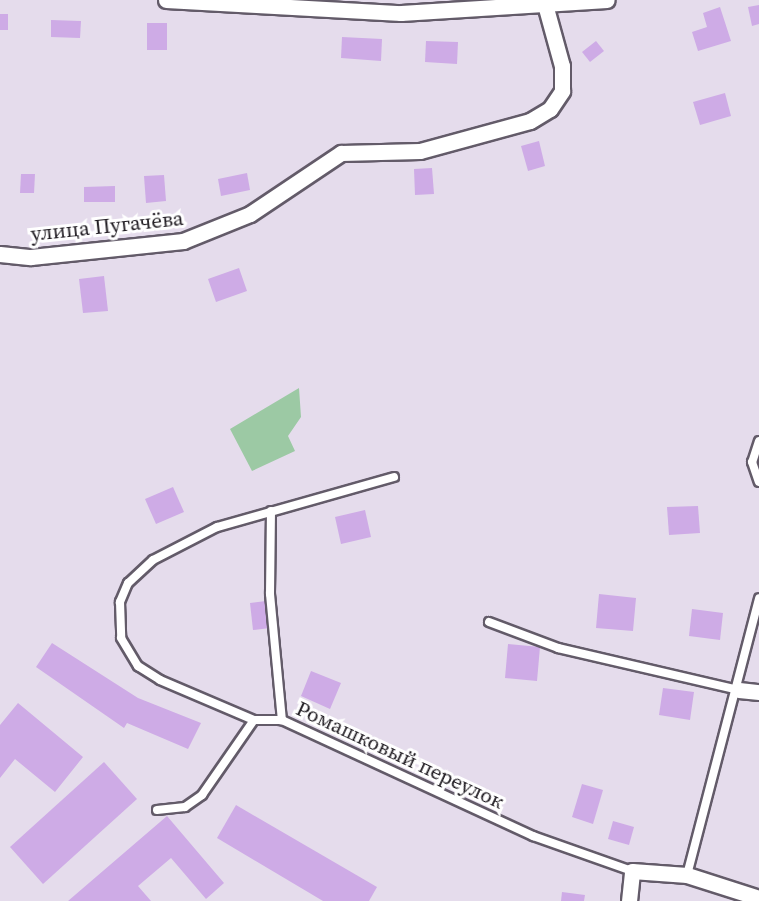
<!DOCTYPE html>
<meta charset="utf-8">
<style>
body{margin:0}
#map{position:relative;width:759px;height:901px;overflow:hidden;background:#e5dcec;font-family:"Source Serif 4",serif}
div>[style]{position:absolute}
.green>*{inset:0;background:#9cc9a4}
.building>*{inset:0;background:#ceabe6}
.roads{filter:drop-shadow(2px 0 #635b69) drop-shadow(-2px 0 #635b69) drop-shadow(0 2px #635b69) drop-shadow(0 -2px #635b69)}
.service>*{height:8px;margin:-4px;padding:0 4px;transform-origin:4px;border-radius:4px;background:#fff}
.minor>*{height:15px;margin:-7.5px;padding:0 7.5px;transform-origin:7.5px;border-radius:7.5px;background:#fff}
span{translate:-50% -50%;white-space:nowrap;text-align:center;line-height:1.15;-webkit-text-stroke:6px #fff;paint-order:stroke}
.street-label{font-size:21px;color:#1d191f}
</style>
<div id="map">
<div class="green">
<div style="clip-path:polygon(299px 388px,301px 417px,288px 436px,295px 451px,252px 471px,230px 429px)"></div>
</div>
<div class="building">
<div style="clip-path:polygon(759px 5px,759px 24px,752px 26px,748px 7px)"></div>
<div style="clip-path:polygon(720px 7px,731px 41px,698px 51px,692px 32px,707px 27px,703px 13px)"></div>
<div style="clip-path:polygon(0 14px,8px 14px,8px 30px,0 30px)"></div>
<div style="clip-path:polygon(51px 20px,81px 21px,80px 38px,51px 37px)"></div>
<div style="clip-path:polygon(147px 23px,167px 23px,167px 50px,147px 50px)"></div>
<div style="clip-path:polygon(342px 37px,382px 39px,381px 61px,341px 58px)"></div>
<div style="clip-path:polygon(426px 41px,458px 42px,457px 64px,425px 62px)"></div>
<div style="clip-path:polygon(596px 41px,604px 51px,590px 62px,582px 52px)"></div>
<div style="clip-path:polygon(725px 93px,731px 116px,700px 125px,693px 102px)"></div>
<div style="clip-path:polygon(539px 141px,545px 166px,528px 171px,521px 146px)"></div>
<div style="clip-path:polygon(432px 168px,434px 194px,415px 195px,414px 169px)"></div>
<div style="clip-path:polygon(247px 173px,250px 190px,221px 196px,218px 179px)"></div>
<div style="clip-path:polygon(21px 174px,35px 174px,34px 193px,20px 193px)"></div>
<div style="clip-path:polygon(164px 175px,166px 201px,146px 203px,144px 176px)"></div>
<div style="clip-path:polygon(115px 186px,115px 202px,84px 202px,84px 187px)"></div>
<div style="clip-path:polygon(239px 268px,247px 291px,216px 302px,208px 279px)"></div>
<div style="clip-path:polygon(104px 276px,108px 311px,83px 313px,79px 279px)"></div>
<div style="clip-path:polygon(173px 487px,184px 512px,156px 524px,145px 499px)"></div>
<div style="clip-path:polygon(698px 506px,700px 533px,669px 535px,667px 507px)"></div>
<div style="clip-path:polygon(365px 510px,371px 537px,341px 544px,335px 517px)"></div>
<div style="clip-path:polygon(599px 594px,636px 598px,633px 631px,596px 628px)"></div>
<div style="clip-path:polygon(266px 601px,270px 628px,253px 630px,250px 603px)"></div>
<div style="clip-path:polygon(692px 609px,723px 613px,720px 640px,689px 636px)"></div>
<div style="clip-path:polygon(52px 643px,138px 698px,201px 723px,188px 749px,127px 723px,124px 728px,36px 667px)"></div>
<div style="clip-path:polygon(508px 644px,540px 647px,537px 681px,505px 678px)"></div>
<div style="clip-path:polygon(311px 671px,341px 683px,330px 709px,301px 696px)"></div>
<div style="clip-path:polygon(663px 688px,694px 692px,690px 720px,659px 715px)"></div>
<div style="clip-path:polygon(18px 703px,83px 757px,55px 792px,15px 759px,0 778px,0 725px)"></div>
<div style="clip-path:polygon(104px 762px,137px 799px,43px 884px,10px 847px)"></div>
<div style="clip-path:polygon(582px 784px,603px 790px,593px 824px,572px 817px)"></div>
<div style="clip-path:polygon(236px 805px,377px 887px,369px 901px,323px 901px,217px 838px)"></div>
<div style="clip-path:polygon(167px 816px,224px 883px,206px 899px,171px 858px,138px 886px,151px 901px,68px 901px)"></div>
<div style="clip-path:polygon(613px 821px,634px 827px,629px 845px,608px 839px)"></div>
<div style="clip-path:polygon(562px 892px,585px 895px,584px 901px,561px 901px)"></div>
</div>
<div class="roads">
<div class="service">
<div style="left:759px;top:441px;width:22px;rotate:108deg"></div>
<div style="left:752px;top:462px;width:21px;rotate:71deg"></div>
<div style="left:394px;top:477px;width:184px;rotate:164.2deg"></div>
<div style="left:217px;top:527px;width:72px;rotate:152.7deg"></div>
<div style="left:153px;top:560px;width:34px;rotate:137deg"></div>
<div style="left:128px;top:583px;width:21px;rotate:113deg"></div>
<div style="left:120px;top:602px;width:36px;rotate:88deg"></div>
<div style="left:121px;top:638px;width:33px;rotate:59deg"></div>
<div style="left:138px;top:666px;width:26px;rotate:32deg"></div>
<div style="left:160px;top:680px;width:102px;rotate:23.1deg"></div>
<div style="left:254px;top:720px;width:28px"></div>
<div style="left:282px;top:720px;width:277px;rotate:24.8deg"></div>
<div style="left:533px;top:836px;width:105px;rotate:19.5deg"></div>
<div style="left:271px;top:511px;width:83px;rotate:90.7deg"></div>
<div style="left:270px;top:594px;width:127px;rotate:84.6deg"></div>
<div style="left:489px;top:622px;width:74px;rotate:20.6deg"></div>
<div style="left:558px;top:648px;width:186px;rotate:13.1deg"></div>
<div style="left:157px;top:810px;width:28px;rotate:-6deg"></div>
<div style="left:185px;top:807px;width:21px;rotate:-35deg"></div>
<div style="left:202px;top:795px;width:91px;rotate:-55.3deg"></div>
<div style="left:687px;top:875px;width:286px;rotate:-75.4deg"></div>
</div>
<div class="minor">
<div style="left:166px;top:0;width:235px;rotate:3.2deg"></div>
<div style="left:401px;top:13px;width:206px;rotate:-3.6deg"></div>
<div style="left:0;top:254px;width:31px;rotate:6deg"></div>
<div style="left:31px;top:257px;width:153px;rotate:-6deg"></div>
<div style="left:183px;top:241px;width:72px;rotate:-21.9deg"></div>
<div style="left:250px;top:214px;width:110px;rotate:-33.8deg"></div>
<div style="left:341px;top:153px;width:79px;rotate:-1.5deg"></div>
<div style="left:420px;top:151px;width:114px;rotate:-15.3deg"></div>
<div style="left:530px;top:121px;width:23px;rotate:-31deg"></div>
<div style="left:550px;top:109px;width:22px;rotate:-56deg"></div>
<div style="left:562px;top:91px;width:25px;rotate:-90deg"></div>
<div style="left:562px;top:66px;width:60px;rotate:-105.4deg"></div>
<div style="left:739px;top:690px;width:20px;rotate:6deg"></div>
<div style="left:629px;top:901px;width:30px;rotate:-84deg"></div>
<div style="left:632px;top:871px;width:55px;rotate:4.2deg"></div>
<div style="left:687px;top:875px;width:76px;rotate:17.7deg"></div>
</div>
</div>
<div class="street-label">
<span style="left:107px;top:226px;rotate:-6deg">улица Пугачёва</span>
<span style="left:400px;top:755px;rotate:25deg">Ромашковый переулок</span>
</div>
</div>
